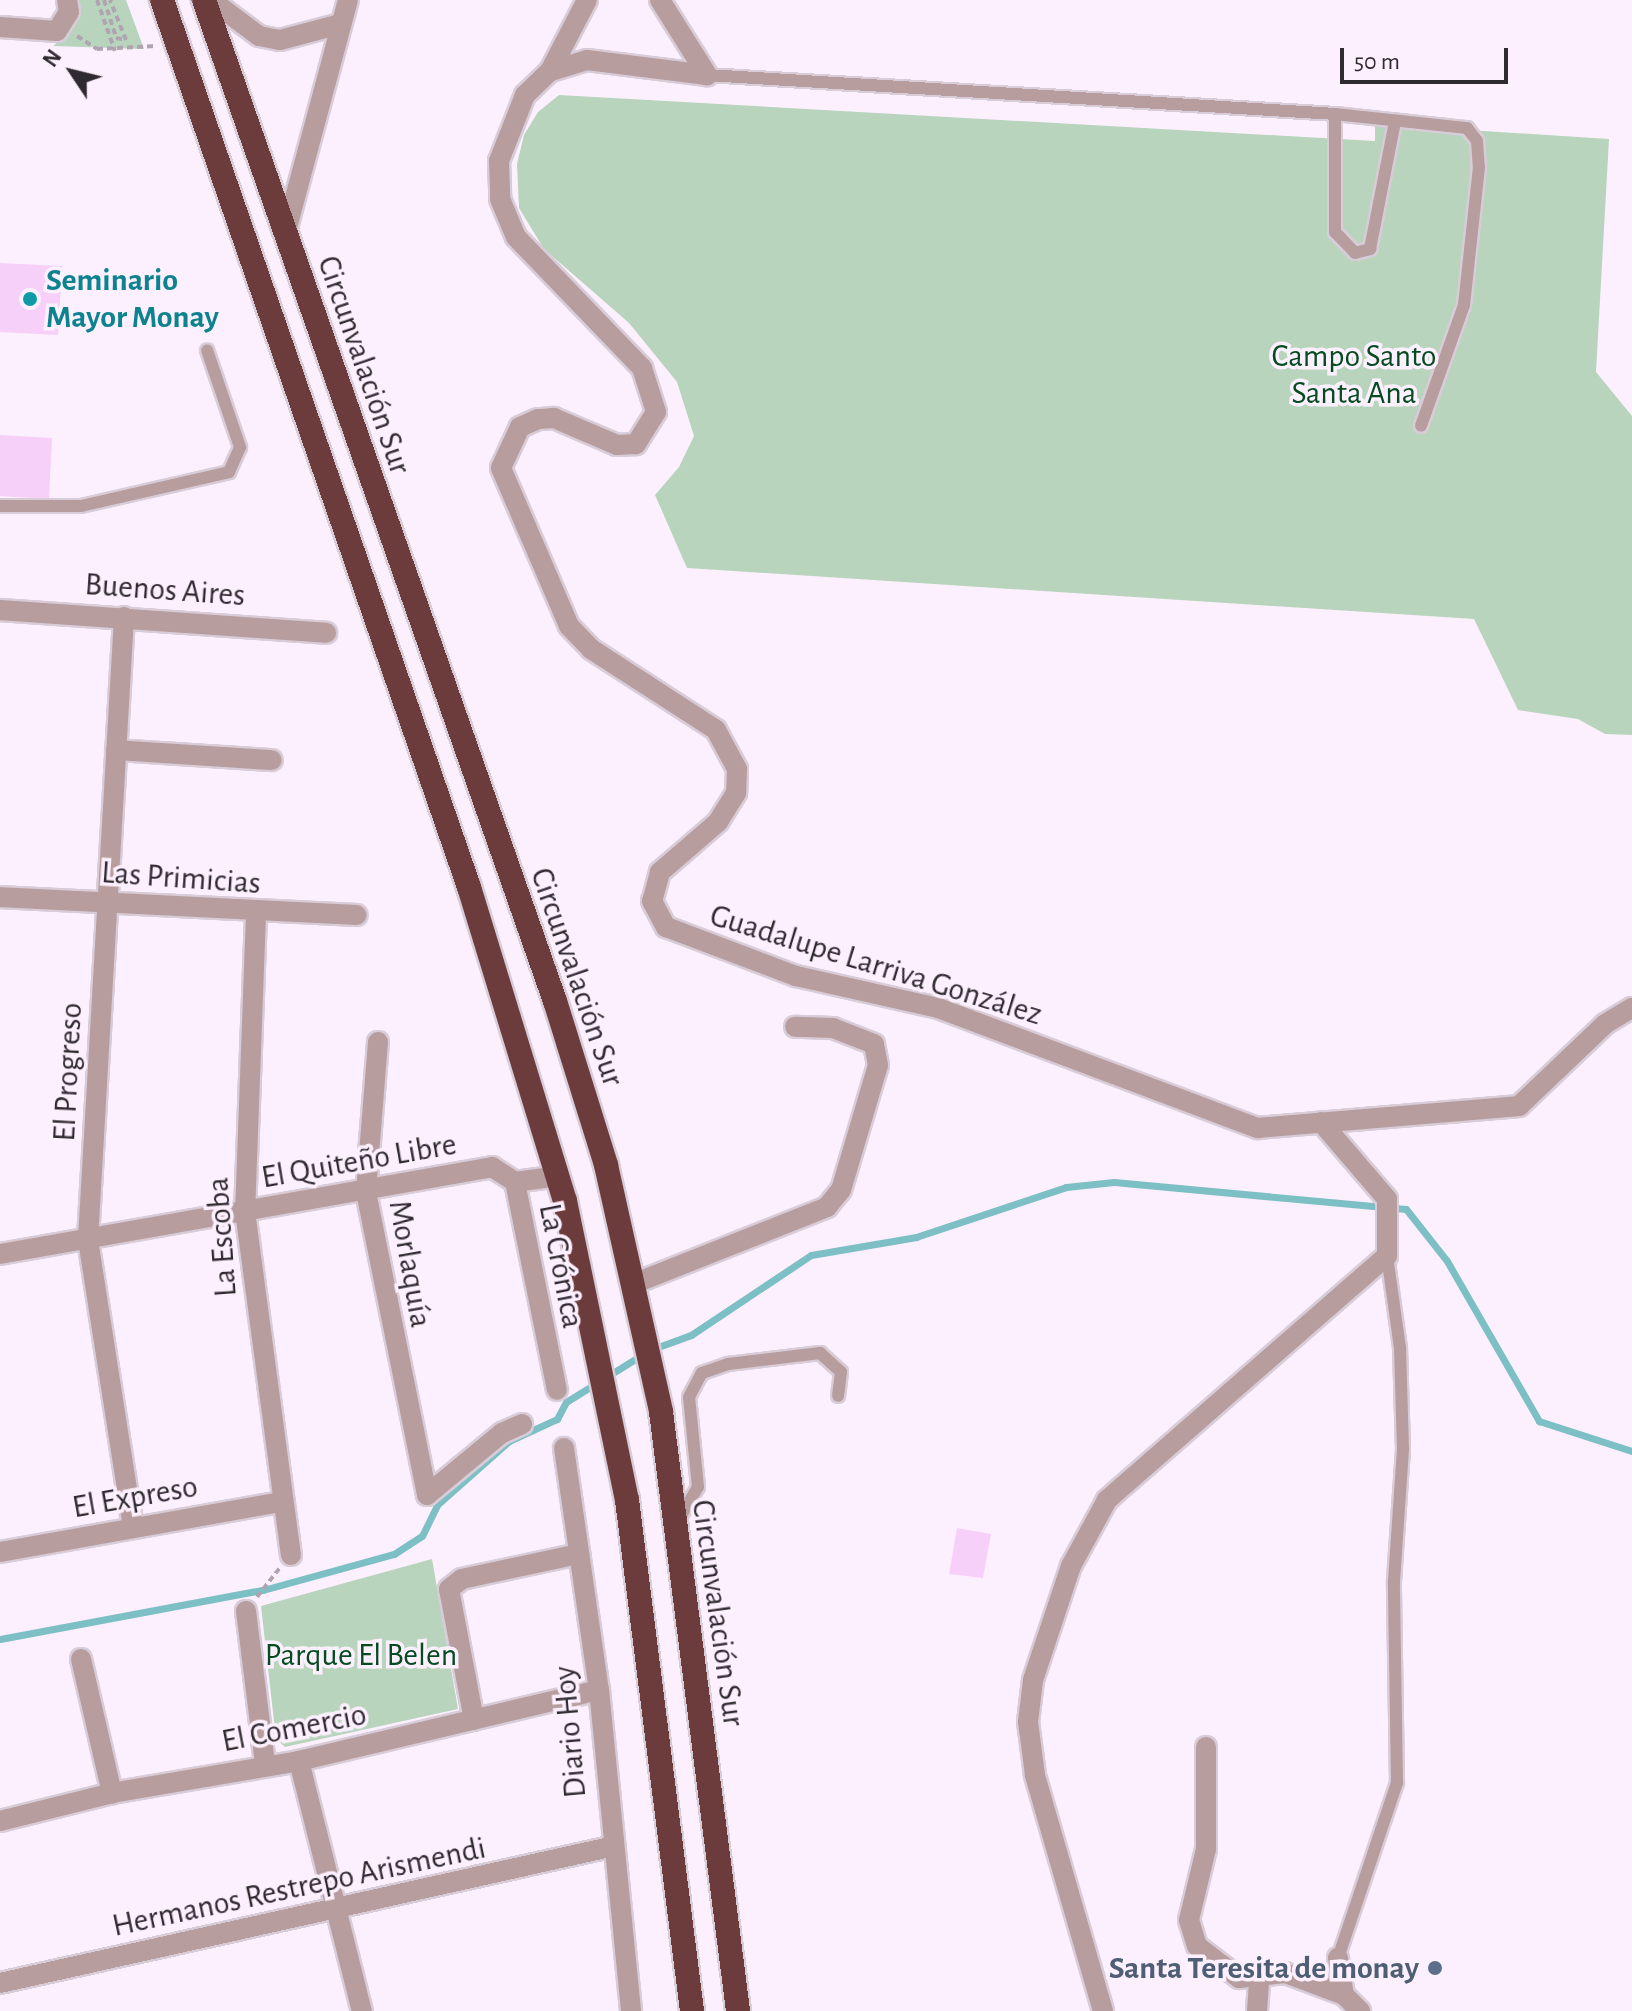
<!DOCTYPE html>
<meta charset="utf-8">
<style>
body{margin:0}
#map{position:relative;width:1632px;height:2011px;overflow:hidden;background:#fdf0fe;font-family:"Alegreya Sans",sans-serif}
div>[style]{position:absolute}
.green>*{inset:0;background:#b8d4bc}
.stream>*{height:7px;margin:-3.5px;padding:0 3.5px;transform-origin:3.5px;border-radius:3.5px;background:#7cbfc5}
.building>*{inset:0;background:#f6d0f9}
.path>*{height:4px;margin-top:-2px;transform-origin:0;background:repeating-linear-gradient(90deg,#afa4b0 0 6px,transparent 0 10px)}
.roads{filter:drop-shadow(2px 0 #d8ccd9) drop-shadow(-2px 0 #d8ccd9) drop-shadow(0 2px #d8ccd9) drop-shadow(0 -2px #d8ccd9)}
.lane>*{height:12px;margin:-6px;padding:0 6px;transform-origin:6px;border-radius:6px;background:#b79d9d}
.street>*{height:20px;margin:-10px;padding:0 10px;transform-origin:10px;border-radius:10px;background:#b79d9d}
.highway>*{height:24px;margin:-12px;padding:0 12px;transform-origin:12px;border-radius:12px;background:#6c3b3c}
.dots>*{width:22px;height:22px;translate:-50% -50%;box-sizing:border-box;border:4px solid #fdf0fe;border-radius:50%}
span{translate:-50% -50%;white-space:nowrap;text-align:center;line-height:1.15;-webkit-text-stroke:7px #fdf0fe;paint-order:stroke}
.culture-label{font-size:32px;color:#0d838f;font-weight:700}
.left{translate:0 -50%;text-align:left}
.park-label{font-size:32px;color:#044c1f}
.street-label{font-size:32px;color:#2f2930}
.service-label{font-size:32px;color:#4e5e75;font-weight:700}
.right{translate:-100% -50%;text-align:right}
.north{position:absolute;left:32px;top:32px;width:80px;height:80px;-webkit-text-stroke:6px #fdf0fe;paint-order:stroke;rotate:305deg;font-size:22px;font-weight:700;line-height:32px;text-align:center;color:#2f2930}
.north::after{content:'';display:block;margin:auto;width:28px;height:36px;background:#2f2930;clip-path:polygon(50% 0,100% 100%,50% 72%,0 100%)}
.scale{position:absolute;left:1340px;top:48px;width:168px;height:36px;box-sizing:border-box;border:4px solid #2f2930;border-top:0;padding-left:10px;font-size:24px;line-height:28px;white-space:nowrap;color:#2f2930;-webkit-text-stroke:6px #fdf0fe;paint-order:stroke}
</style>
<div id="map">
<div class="green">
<div style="clip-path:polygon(74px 0,126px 0,144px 49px,53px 46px,64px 37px)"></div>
<div style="clip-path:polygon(559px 95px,1375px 141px,1375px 124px,1609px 139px,1596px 372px,1632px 416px,1632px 735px,1605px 734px,1578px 719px,1518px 710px,1474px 619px,687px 568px,655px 495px,679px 467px,694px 436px,677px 382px,629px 323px,544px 249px,519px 208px,517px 164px,524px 135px,538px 112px)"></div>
<div style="clip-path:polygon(432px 1559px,458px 1709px,285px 1747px,276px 1739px,261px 1606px)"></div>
</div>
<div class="stream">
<div style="left:0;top:1639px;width:268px;rotate:-10.6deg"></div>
<div style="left:263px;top:1590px;width:136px;rotate:-15.4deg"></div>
<div style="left:394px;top:1554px;width:33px;rotate:-33deg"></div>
<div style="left:422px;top:1536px;width:34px;rotate:-64deg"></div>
<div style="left:437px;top:1505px;width:96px;rotate:-41.6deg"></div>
<div style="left:509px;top:1441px;width:53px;rotate:-24.6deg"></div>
<div style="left:557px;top:1419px;width:19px;rotate:-62deg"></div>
<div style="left:566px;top:1402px;width:99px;rotate:-31.8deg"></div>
<div style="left:650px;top:1350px;width:44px;rotate:-20.1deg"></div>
<div style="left:691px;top:1335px;width:144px;rotate:-33.7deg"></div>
<div style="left:811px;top:1255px;width:107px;rotate:-9.7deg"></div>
<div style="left:916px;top:1237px;width:158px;rotate:-18.4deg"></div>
<div style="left:1066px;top:1187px;width:48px;rotate:-5.9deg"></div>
<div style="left:1114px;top:1182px;width:293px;rotate:5.3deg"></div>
<div style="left:1406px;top:1209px;width:66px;rotate:51.7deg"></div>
<div style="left:1447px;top:1261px;width:185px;rotate:60.1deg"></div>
<div style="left:1539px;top:1421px;width:98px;rotate:17.9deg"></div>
</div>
<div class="building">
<div style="clip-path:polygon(0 263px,62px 266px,58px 335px,0 332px)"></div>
<div style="clip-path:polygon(0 435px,52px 438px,49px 499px,0 496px)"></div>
<div style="clip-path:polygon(957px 1528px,991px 1534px,983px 1578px,949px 1574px)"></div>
</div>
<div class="path">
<div style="left:97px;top:0;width:54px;rotate:70.6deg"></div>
<div style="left:104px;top:0;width:40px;rotate:72deg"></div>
<div style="left:116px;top:38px;width:10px;rotate:11deg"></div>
<div style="left:126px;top:40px;width:43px;rotate:-111.8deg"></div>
<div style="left:77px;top:36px;width:24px;rotate:33deg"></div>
<div style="left:97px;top:49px;width:59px;rotate:-2.9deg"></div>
<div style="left:257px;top:1597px;width:36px;rotate:-52deg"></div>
</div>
<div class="roads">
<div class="lane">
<div style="left:707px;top:75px;width:629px;rotate:3.55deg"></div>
<div style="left:1335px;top:114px;width:133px;rotate:6.1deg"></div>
<div style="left:1467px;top:128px;width:16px;rotate:52deg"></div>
<div style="left:1477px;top:141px;width:26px;rotate:86deg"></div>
<div style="left:1479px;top:167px;width:139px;rotate:96.2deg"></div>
<div style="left:1464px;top:305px;width:128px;rotate:109.6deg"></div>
<div style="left:1335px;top:114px;width:118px;rotate:90deg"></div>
<div style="left:1335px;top:232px;width:29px;rotate:46deg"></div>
<div style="left:1355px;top:253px;width:16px;rotate:-15deg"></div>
<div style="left:1370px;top:249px;width:130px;rotate:-78.9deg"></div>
<div style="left:0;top:506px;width:81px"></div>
<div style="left:81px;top:506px;width:152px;rotate:-12.9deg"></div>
<div style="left:229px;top:472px;width:27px;rotate:-66deg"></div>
<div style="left:240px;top:447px;width:102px;rotate:-108.8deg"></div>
<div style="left:676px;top:1524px;width:43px;rotate:-59.3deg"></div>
<div style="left:698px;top:1487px;width:90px;rotate:-95.7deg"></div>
<div style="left:689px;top:1397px;width:27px;rotate:-62deg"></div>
<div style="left:702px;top:1373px;width:28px;rotate:-19deg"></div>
<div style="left:728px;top:1364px;width:93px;rotate:-6.8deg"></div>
<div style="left:820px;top:1353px;width:28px;rotate:42deg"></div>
<div style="left:841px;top:1372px;width:24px;rotate:97deg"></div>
<div style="left:1338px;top:1958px;width:185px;rotate:-71.4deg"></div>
<div style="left:1397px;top:1783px;width:202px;rotate:-90.9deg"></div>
<div style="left:1394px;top:1581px;width:132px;rotate:-86.1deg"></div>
<div style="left:1403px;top:1449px;width:101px;rotate:-91.7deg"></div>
<div style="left:1400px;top:1348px;width:93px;rotate:-98deg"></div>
</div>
<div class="street">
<div style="left:211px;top:0;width:60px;rotate:36.9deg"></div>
<div style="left:259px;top:36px;width:21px;rotate:11deg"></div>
<div style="left:280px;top:40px;width:62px;rotate:-14.9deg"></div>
<div style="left:660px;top:0;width:89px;rotate:57.9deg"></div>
<div style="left:707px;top:75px;width:121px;rotate:-172.9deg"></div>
<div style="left:587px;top:60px;width:39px;rotate:163deg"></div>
<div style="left:550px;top:71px;width:35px;rotate:136deg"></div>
<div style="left:525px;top:95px;width:71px;rotate:111.5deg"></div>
<div style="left:499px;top:161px;width:38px;rotate:88deg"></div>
<div style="left:500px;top:199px;width:41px;rotate:67.2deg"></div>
<div style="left:516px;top:237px;width:182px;rotate:46.1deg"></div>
<div style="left:642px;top:368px;width:46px;rotate:72.3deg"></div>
<div style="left:656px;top:412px;width:38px;rotate:122deg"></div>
<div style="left:636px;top:444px;width:19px;rotate:177deg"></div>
<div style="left:617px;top:445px;width:69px;rotate:-156.8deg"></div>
<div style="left:554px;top:418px;width:16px;rotate:176deg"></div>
<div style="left:538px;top:419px;width:20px;rotate:156deg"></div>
<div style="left:520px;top:427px;width:45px;rotate:114.9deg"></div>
<div style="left:501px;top:468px;width:172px;rotate:66.7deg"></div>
<div style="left:569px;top:626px;width:32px;rotate:46deg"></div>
<div style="left:591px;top:649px;width:149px;rotate:32.9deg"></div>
<div style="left:716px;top:730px;width:44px;rotate:61.7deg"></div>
<div style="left:737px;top:769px;width:24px;rotate:92deg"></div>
<div style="left:736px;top:793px;width:34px;rotate:122deg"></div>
<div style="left:718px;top:822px;width:77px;rotate:139.2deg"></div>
<div style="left:660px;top:872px;width:30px;rotate:105deg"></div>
<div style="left:652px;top:901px;width:30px;rotate:62deg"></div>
<div style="left:666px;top:927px;width:139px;rotate:20.7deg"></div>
<div style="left:796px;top:976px;width:146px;rotate:12.7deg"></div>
<div style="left:938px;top:1008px;width:342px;rotate:20.6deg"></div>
<div style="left:1258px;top:1128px;width:262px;rotate:-4.8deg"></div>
<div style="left:1519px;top:1106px;width:119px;rotate:-43.6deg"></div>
<div style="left:1605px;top:1024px;width:31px;rotate:-31deg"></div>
<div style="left:0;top:27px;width:57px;rotate:4deg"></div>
<div style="left:57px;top:31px;width:22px;rotate:-58deg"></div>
<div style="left:69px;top:12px;width:12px;rotate:-99deg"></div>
<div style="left:550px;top:71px;width:80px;rotate:-62.5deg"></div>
<div style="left:285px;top:235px;width:243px;rotate:-75deg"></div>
<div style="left:0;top:610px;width:327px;rotate:4deg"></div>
<div style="left:124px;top:617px;width:624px;rotate:93.31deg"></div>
<div style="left:88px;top:1240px;width:291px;rotate:81.1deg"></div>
<div style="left:116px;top:750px;width:156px;rotate:3.7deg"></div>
<div style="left:0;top:897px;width:357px;rotate:2.9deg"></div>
<div style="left:256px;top:914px;width:297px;rotate:92.1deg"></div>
<div style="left:245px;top:1211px;width:347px;rotate:82.4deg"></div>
<div style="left:378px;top:1042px;width:150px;rotate:94.6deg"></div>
<div style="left:366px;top:1192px;width:309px;rotate:78.6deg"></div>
<div style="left:427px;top:1495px;width:97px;rotate:-39.6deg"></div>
<div style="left:502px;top:1433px;width:22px;rotate:-24deg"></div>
<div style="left:515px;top:1182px;width:43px;rotate:-7.9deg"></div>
<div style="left:0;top:1254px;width:500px;rotate:-10deg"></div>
<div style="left:492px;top:1167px;width:27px;rotate:33deg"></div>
<div style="left:515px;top:1182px;width:212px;rotate:78.6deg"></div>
<div style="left:633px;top:1284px;width:209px;rotate:-21.6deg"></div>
<div style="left:827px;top:1207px;width:22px;rotate:-51deg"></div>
<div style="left:841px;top:1190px;width:130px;rotate:-73.5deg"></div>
<div style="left:878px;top:1065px;width:21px;rotate:-101deg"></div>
<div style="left:874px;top:1044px;width:44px;rotate:-158.7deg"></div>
<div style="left:833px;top:1028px;width:38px;rotate:-178deg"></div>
<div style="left:564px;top:1448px;width:245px;rotate:81.8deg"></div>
<div style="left:599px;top:1690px;width:323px;rotate:84.3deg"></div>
<div style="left:0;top:1552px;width:285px;rotate:-10.1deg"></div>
<div style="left:246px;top:1611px;width:154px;rotate:82.9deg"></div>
<div style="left:81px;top:1659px;width:138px;rotate:77deg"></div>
<div style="left:474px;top:1720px;width:133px;rotate:-100.8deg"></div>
<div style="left:449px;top:1589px;width:16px;rotate:-38deg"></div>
<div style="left:462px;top:1579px;width:120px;rotate:-12.1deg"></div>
<div style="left:1206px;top:1747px;width:102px;rotate:90deg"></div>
<div style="left:1206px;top:1849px;width:73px;rotate:103.5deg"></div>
<div style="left:1189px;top:1920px;width:27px;rotate:73deg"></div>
<div style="left:1197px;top:1946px;width:53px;rotate:37.3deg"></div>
<div style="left:1239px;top:1978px;width:46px;rotate:-6.2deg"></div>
<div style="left:1285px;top:1973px;width:63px;rotate:20.4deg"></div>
<div style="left:299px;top:1761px;width:258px;rotate:75.9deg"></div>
<div style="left:0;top:1821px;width:115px;rotate:-14deg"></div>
<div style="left:112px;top:1793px;width:190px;rotate:-9.7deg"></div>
<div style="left:299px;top:1761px;width:308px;rotate:-13.3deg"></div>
<div style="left:1338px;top:1958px;width:37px;rotate:81deg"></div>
<div style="left:1344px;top:1995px;width:23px;rotate:45deg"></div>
<div style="left:0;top:1983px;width:625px;rotate:-12.57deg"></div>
<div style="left:1103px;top:2011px;width:246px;rotate:-106.1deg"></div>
<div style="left:1035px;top:1775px;width:53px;rotate:-97.5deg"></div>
<div style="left:1028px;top:1722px;width:42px;rotate:-83.2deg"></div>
<div style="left:1033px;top:1680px;width:120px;rotate:-71.6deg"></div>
<div style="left:1071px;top:1566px;width:75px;rotate:-61.4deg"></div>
<div style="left:1107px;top:1500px;width:371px;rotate:-41.1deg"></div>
<div style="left:1387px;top:1256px;width:57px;rotate:-90deg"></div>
<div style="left:1387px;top:1199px;width:101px;rotate:-130.6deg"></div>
<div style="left:1257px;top:2011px;width:32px;rotate:-86deg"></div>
</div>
<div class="highway">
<div style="left:162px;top:0;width:939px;rotate:70.91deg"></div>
<div style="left:469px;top:887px;width:328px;rotate:73deg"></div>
<div style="left:565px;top:1201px;width:305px;rotate:78.3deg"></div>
<div style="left:627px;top:1500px;width:515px;rotate:82.75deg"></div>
<div style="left:204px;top:0;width:1061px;rotate:70.68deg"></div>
<div style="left:555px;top:1001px;width:172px;rotate:72.7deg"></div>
<div style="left:606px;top:1165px;width:253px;rotate:77.4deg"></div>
<div style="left:661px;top:1412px;width:604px;rotate:82.67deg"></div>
</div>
</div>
<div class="dots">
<div style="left:30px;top:299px;background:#0f9aa8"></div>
<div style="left:1435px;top:1968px;background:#5c6f8a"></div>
</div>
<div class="culture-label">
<span class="left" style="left:46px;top:299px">Seminario<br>Mayor Monay</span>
</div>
<div class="park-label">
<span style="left:1354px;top:375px">Campo Santo<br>Santa Ana</span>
<span style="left:361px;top:1655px">Parque El Belen</span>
</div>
<div class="street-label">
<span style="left:364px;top:365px;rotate:71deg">Circunvalación Sur</span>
<span style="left:165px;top:590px;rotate:4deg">Buenos Aires</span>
<span style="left:181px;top:878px;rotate:4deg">Las Primicias</span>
<span style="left:876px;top:965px;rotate:17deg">Guadalupe Larriva González</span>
<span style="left:577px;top:977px;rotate:71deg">Circunvalación Sur</span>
<span style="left:68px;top:1072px;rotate:-87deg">El Progreso</span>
<span style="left:359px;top:1161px;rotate:-10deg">El Quiteño Libre</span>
<span style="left:222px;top:1237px;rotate:-94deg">La Escoba</span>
<span style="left:410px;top:1264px;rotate:80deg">Morlaquía</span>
<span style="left:561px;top:1266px;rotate:79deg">La Crónica</span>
<span style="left:135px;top:1497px;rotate:-10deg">El Expreso</span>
<span style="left:718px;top:1613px;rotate:82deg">Circunvalación Sur</span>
<span style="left:294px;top:1728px;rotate:-11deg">El Comercio</span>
<span style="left:570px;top:1732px;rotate:-95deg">Diario Hoy</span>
<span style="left:299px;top:1887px;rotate:-12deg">Hermanos Restrepo Arismendi</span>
</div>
<div class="service-label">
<span class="right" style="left:1419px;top:1968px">Santa Teresita de monay</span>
</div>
<div class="north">N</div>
<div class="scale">50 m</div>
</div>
